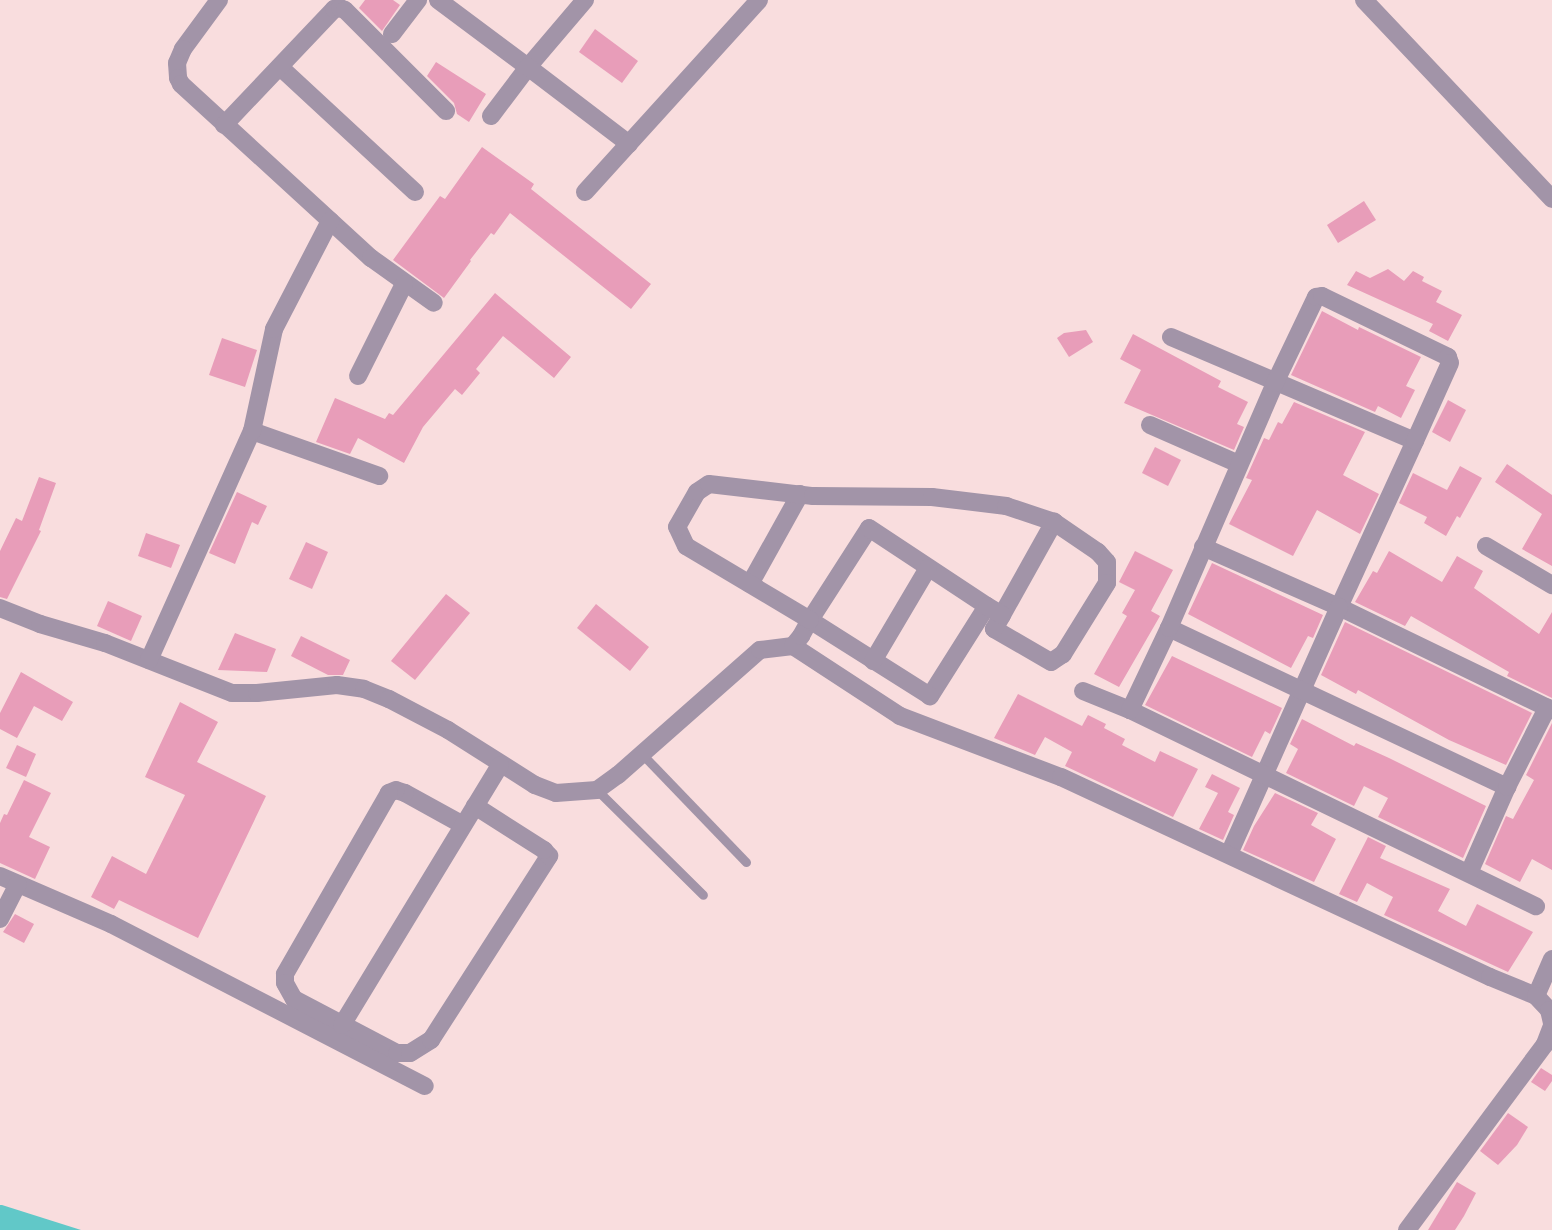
<!DOCTYPE html>
<style>
body{margin:0}
#map{position:relative;width:1552px;height:1230px;overflow:hidden;background:#f9ddde;font-family:"Zilla Slab",serif}
div>[style]{position:absolute}
.water>*{inset:0;background:#61c8c8}
.building>*{inset:0;background:#e89db9}
.lane>*{height:9px;margin:-4.5px;padding:0 4.5px;transform-origin:4.5px;border-radius:4.5px;background:#a294a8}
.street>*{height:18px;margin:-9px;padding:0 9px;transform-origin:9px;border-radius:9px;background:#a294a8}
span{translate:-50% -50%;white-space:nowrap;text-align:center;line-height:1.15;-webkit-text-stroke:5px #fceeef;paint-order:stroke}
</style>
<div id="map">
<div class="water">
<div style="clip-path:polygon(0 1205px,2px 1205px,81px 1230px,0 1230px)"></div>
</div>
<div class="building">
<div style="clip-path:polygon(365px 0,393px 0,400px 5px,382px 31px,359px 8px)"></div>
<div style="clip-path:polygon(595px 29px,638px 61px,622px 83px,579px 52px)"></div>
<div style="clip-path:polygon(436px 62px,486px 94px,469px 122px,457px 114px,454px 103px,427px 76px)"></div>
<div style="clip-path:polygon(482px 147px,534px 184px,531px 189px,651px 284px,631px 309px,510px 213px,494px 235px,491px 233px,470px 260px,471px 261px,444px 298px,393px 260px,440px 196px,445px 199px)"></div>
<div style="clip-path:polygon(1364px 201px,1376px 220px,1338px 243px,1327px 225px)"></div>
<div style="clip-path:polygon(1388px 269px,1404px 281px,1413px 271px,1424px 277px,1422px 281px,1442px 291px,1436px 302px,1462px 315px,1448px 341px,1429px 331px,1433px 324px,1347px 285px,1356px 271px,1370px 278px)"></div>
<div style="clip-path:polygon(495px 293px,571px 357px,554px 378px,503px 336px,476px 369px,480px 373px,462px 395px,455px 389px,423px 427px,404px 463px,358px 438px,350px 454px,316px 442px,335px 398px,385px 419px,389px 413px,393px 415px)"></div>
<div style="clip-path:polygon(1322px 311px,1358px 330px,1359px 327px,1421px 357px,1406px 386px,1415px 390px,1401px 418px,1378px 406px,1375px 412px,1291px 375px)"></div>
<div style="clip-path:polygon(1086px 330px,1093px 342px,1069px 357px,1057px 338px,1064px 333px)"></div>
<div style="clip-path:polygon(1133px 334px,1221px 381px,1218px 387px,1248px 402px,1237px 424px,1244px 427px,1234px 450px,1124px 403px,1141px 370px,1120px 359px)"></div>
<div style="clip-path:polygon(222px 338px,257px 350px,245px 387px,209px 375px)"></div>
<div style="clip-path:polygon(1448px 400px,1466px 410px,1450px 442px,1432px 432px)"></div>
<div style="clip-path:polygon(1294px 402px,1365px 432px,1343px 475px,1379px 494px,1360px 534px,1317px 510px,1293px 556px,1229px 524px,1252px 480px,1246px 478px,1264px 438px,1269px 440px,1278px 422px,1282px 424px)"></div>
<div style="clip-path:polygon(1155px 447px,1181px 460px,1168px 486px,1142px 473px)"></div>
<div style="clip-path:polygon(1507px 464px,1552px 495px,1552px 566px,1522px 549px,1542px 514px,1495px 482px)"></div>
<div style="clip-path:polygon(1460px 466px,1482px 478px,1460px 518px,1457px 516px,1446px 536px,1424px 523px,1427px 517px,1399px 503px,1413px 473px,1447px 490px)"></div>
<div style="clip-path:polygon(39px 477px,56px 483px,39px 530px,41px 531px,7px 599px,0 597px,0 551px,16px 518px,22px 521px)"></div>
<div style="clip-path:polygon(237px 492px,267px 506px,258px 525px,252px 522px,235px 564px,209px 553px)"></div>
<div style="clip-path:polygon(146px 533px,180px 545px,171px 568px,138px 556px)"></div>
<div style="clip-path:polygon(306px 542px,328px 552px,312px 589px,289px 579px)"></div>
<div style="clip-path:polygon(1135px 551px,1173px 570px,1151px 611px,1160px 616px,1119px 687px,1094px 674px,1127px 616px,1122px 613px,1135px 590px,1119px 582px)"></div>
<div style="clip-path:polygon(1389px 551px,1442px 582px,1457px 556px,1483px 571px,1474px 588px,1539px 634px,1552px 612px,1552px 698px,1507px 676px,1509px 672px,1411px 616px,1405px 626px,1355px 602px,1373px 571px,1377px 573px)"></div>
<div style="clip-path:polygon(1212px 563px,1323px 615px,1313px 638px,1308px 636px,1291px 668px,1188px 614px)"></div>
<div style="clip-path:polygon(446px 594px,470px 613px,415px 680px,391px 661px)"></div>
<div style="clip-path:polygon(108px 601px,142px 616px,131px 641px,97px 626px)"></div>
<div style="clip-path:polygon(596px 604px,649px 647px,630px 671px,577px 628px)"></div>
<div style="clip-path:polygon(1345px 622px,1532px 713px,1506px 765px,1449px 740px,1358px 690px,1356px 694px,1321px 675px)"></div>
<div style="clip-path:polygon(235px 633px,276px 649px,267px 672px,218px 670px)"></div>
<div style="clip-path:polygon(301px 636px,350px 660px,343px 675px,328px 675px,291px 656px)"></div>
<div style="clip-path:polygon(1172px 656px,1282px 708px,1270px 734px,1265px 731px,1252px 757px,1145px 705px)"></div>
<div style="clip-path:polygon(21px 672px,73px 702px,62px 721px,34px 706px,17px 738px,0 729px,0 713px)"></div>
<div style="clip-path:polygon(1018px 694px,1082px 726px,1088px 715px,1106px 724px,1104px 728px,1125px 739px,1122px 745px,1155px 762px,1160px 751px,1198px 769px,1173px 817px,1065px 766px,1072px 752px,1045px 737px,1035px 755px,994px 738px)"></div>
<div style="clip-path:polygon(180px 702px,218px 722px,197px 762px,266px 796px,198px 938px,119px 900px,114px 909px,91px 897px,112px 856px,146px 874px,185px 795px,145px 777px)"></div>
<div style="clip-path:polygon(1302px 719px,1354px 746px,1356px 743px,1389px 758px,1486px 806px,1463px 858px,1378px 817px,1388px 798px,1364px 786px,1354px 806px,1286px 773px,1298px 749px,1290px 744px)"></div>
<div style="clip-path:polygon(1552px 723px,1552px 870px,1532px 859px,1520px 882px,1485px 864px,1506px 816px,1513px 819px,1534px 780px,1526px 775px)"></div>
<div style="clip-path:polygon(17px 745px,36px 754px,26px 777px,6px 768px)"></div>
<div style="clip-path:polygon(1212px 774px,1240px 788px,1228px 812px,1234px 815px,1223px 840px,1199px 829px,1218px 793px,1205px 787px)"></div>
<div style="clip-path:polygon(24px 780px,51px 793px,29px 837px,50px 847px,35px 879px,0 863px,0 823px,4px 814px,7px 815px)"></div>
<div style="clip-path:polygon(1275px 793px,1318px 813px,1311px 825px,1336px 839px,1314px 882px,1243px 850px,1254px 826px)"></div>
<div style="clip-path:polygon(1368px 837px,1386px 846px,1380px 858px,1450px 889px,1438px 911px,1466px 926px,1477px 904px,1533px 932px,1508px 972px,1384px 915px,1393px 897px,1367px 883px,1357px 902px,1339px 894px)"></div>
<div style="clip-path:polygon(15px 914px,34px 924px,24px 943px,3px 932px)"></div>
<div style="clip-path:polygon(1541px 1068px,1552px 1075px,1552px 1081px,1545px 1091px,1531px 1082px)"></div>
<div style="clip-path:polygon(1508px 1113px,1528px 1127px,1517px 1145px,1498px 1165px,1480px 1151px)"></div>
<div style="clip-path:polygon(1457px 1182px,1476px 1193px,1464px 1216px,1455px 1230px,1428px 1230px)"></div>
</div>
<div class="lane">
<div style="left:642px;top:754px;width:150px;rotate:46.1deg"></div>
<div style="left:597px;top:790px;width:149px;rotate:44.7deg"></div>
</div>
<div class="street">
<div style="left:219px;top:0;width:61px;rotate:126.3deg"></div>
<div style="left:183px;top:49px;width:15px;rotate:113deg"></div>
<div style="left:177px;top:63px;width:15px;rotate:86deg"></div>
<div style="left:178px;top:78px;width:7px;rotate:63deg"></div>
<div style="left:181px;top:84px;width:258px;rotate:42.5deg"></div>
<div style="left:371px;top:258px;width:77px;rotate:35.5deg"></div>
<div style="left:438px;top:0;width:112px;rotate:36.7deg"></div>
<div style="left:528px;top:67px;width:88px;rotate:-49.6deg"></div>
<div style="left:1364px;top:0;width:274px;rotate:46.6deg"></div>
<div style="left:392px;top:34px;width:43px;rotate:-52.6deg"></div>
<div style="left:280px;top:67px;width:184px;rotate:42.8deg"></div>
<div style="left:491px;top:116px;width:61px;rotate:-52.9deg"></div>
<div style="left:528px;top:67px;width:127px;rotate:37.3deg"></div>
<div style="left:224px;top:125px;width:160px;rotate:-46.5deg"></div>
<div style="left:334px;top:9px;width:6px;rotate:-9deg"></div>
<div style="left:340px;top:8px;width:5px;rotate:22deg"></div>
<div style="left:345px;top:10px;width:143px;rotate:45deg"></div>
<div style="left:585px;top:192px;width:259px;rotate:-47.8deg"></div>
<div style="left:1171px;top:337px;width:265px;rotate:23.1deg"></div>
<div style="left:1415px;top:441px;width:183px;rotate:114.6deg"></div>
<div style="left:1339px;top:607px;width:237px;rotate:25.8deg"></div>
<div style="left:358px;top:376px;width:103px;rotate:-63.4deg"></div>
<div style="left:1150px;top:425px;width:97px;rotate:23.7deg"></div>
<div style="left:252px;top:431px;width:135px;rotate:19.5deg"></div>
<div style="left:1486px;top:546px;width:77px;rotate:30.6deg"></div>
<div style="left:1203px;top:547px;width:149px;rotate:23.8deg"></div>
<div style="left:1339px;top:607px;width:270px;rotate:114deg"></div>
<div style="left:750px;top:584px;width:103px;rotate:-60.9deg"></div>
<div style="left:0;top:608px;width:43px;rotate:21.8deg"></div>
<div style="left:40px;top:624px;width:68px;rotate:16.3deg"></div>
<div style="left:105px;top:643px;width:136px;rotate:21.5deg"></div>
<div style="left:232px;top:693px;width:25px"></div>
<div style="left:257px;top:693px;width:80px;rotate:-5.7deg"></div>
<div style="left:337px;top:685px;width:27px;rotate:8deg"></div>
<div style="left:364px;top:689px;width:27px;rotate:22deg"></div>
<div style="left:389px;top:699px;width:67px;rotate:27.7deg"></div>
<div style="left:448px;top:730px;width:103px;rotate:32.3deg"></div>
<div style="left:535px;top:785px;width:22px;rotate:21deg"></div>
<div style="left:556px;top:793px;width:41px;rotate:-4.2deg"></div>
<div style="left:597px;top:790px;width:26px;rotate:-36deg"></div>
<div style="left:618px;top:775px;width:189px;rotate:-41.4deg"></div>
<div style="left:760px;top:650px;width:33px;rotate:-7deg"></div>
<div style="left:793px;top:646px;width:128px;rotate:33.2deg"></div>
<div style="left:900px;top:716px;width:172px;rotate:20.8deg"></div>
<div style="left:1061px;top:777px;width:473px;rotate:25deg"></div>
<div style="left:1490px;top:977px;width:50px;rotate:22.4deg"></div>
<div style="left:1002px;top:615px;width:107px;rotate:-60.8deg"></div>
<div style="left:1169px;top:628px;width:374px;rotate:25.2deg"></div>
<div style="left:793px;top:646px;width:13px;rotate:-51deg"></div>
<div style="left:801px;top:636px;width:18px;rotate:-61deg"></div>
<div style="left:810px;top:620px;width:109px;rotate:-57.3deg"></div>
<div style="left:869px;top:528px;width:141px;rotate:33.5deg"></div>
<div style="left:987px;top:606px;width:107px;rotate:122.3deg"></div>
<div style="left:930px;top:696px;width:142px;rotate:-147.7deg"></div>
<div style="left:810px;top:620px;width:144px;rotate:-149.2deg"></div>
<div style="left:686px;top:546px;width:21px;rotate:-115deg"></div>
<div style="left:677px;top:527px;width:40px;rotate:-60.3deg"></div>
<div style="left:697px;top:492px;width:14px;rotate:-34deg"></div>
<div style="left:709px;top:484px;width:105px;rotate:6.6deg"></div>
<div style="left:813px;top:496px;width:119px;rotate:0.5deg"></div>
<div style="left:932px;top:497px;width:75px;rotate:6.9deg"></div>
<div style="left:1006px;top:506px;width:51px;rotate:18.4deg"></div>
<div style="left:1054px;top:522px;width:53px;rotate:34.3deg"></div>
<div style="left:1098px;top:552px;width:13px;rotate:48deg"></div>
<div style="left:1107px;top:562px;width:21px;rotate:90deg"></div>
<div style="left:1107px;top:583px;width:84px;rotate:121.8deg"></div>
<div style="left:1063px;top:654px;width:14px;rotate:146deg"></div>
<div style="left:1051px;top:662px;width:66px;rotate:-149.9deg"></div>
<div style="left:994px;top:629px;width:16px;rotate:-60deg"></div>
<div style="left:1002px;top:615px;width:17px;rotate:-149deg"></div>
<div style="left:149px;top:660px;width:251px;rotate:-65.8deg"></div>
<div style="left:252px;top:431px;width:104px;rotate:-77.8deg"></div>
<div style="left:274px;top:329px;width:122px;rotate:-62.6deg"></div>
<div style="left:873px;top:661px;width:108px;rotate:-59.4deg"></div>
<div style="left:1083px;top:691px;width:51px;rotate:22deg"></div>
<div style="left:1130px;top:710px;width:451px;rotate:25.8deg"></div>
<div style="left:1130px;top:710px;width:91px;rotate:-64.6deg"></div>
<div style="left:1169px;top:628px;width:267px;rotate:-66.6deg"></div>
<div style="left:1275px;top:383px;width:95px;rotate:-64.5deg"></div>
<div style="left:1316px;top:297px;width:6px;rotate:-9deg"></div>
<div style="left:1322px;top:296px;width:140px;rotate:25.8deg"></div>
<div style="left:1448px;top:357px;width:6px;rotate:72deg"></div>
<div style="left:1450px;top:363px;width:85px;rotate:114.2deg"></div>
<div style="left:463px;top:825px;width:66px;rotate:-151.1deg"></div>
<div style="left:405px;top:793px;width:9px;rotate:-162deg"></div>
<div style="left:396px;top:790px;width:8px;rotate:157deg"></div>
<div style="left:389px;top:793px;width:209px;rotate:119.9deg"></div>
<div style="left:285px;top:974px;width:9px;rotate:90deg"></div>
<div style="left:285px;top:983px;width:18px;rotate:61deg"></div>
<div style="left:294px;top:999px;width:116px;rotate:27.7deg"></div>
<div style="left:397px;top:1053px;width:13px"></div>
<div style="left:410px;top:1053px;width:25px;rotate:-32deg"></div>
<div style="left:431px;top:1040px;width:219px;rotate:-57.3deg"></div>
<div style="left:549px;top:856px;width:8px;rotate:-130deg"></div>
<div style="left:544px;top:850px;width:82px;rotate:-147.5deg"></div>
<div style="left:1469px;top:873px;width:94px;rotate:-66.2deg"></div>
<div style="left:1507px;top:787px;width:89px;rotate:-63.1deg"></div>
<div style="left:0;top:876px;width:121px;rotate:23.4deg"></div>
<div style="left:111px;top:924px;width:353px;rotate:27.3deg"></div>
<div style="left:0;top:919px;width:39px;rotate:-63deg"></div>
<div style="left:1552px;top:959px;width:40px;rotate:113.4deg"></div>
<div style="left:1536px;top:996px;width:19px;rotate:47deg"></div>
<div style="left:1549px;top:1010px;width:13px;rotate:77deg"></div>
<div style="left:342px;top:1025px;width:304px;rotate:-58.7deg"></div>
<div style="left:1407px;top:1230px;width:232px;rotate:-53.4deg"></div>
<div style="left:1545px;top:1044px;width:19px;rotate:-69deg"></div>
</div>
</div>
